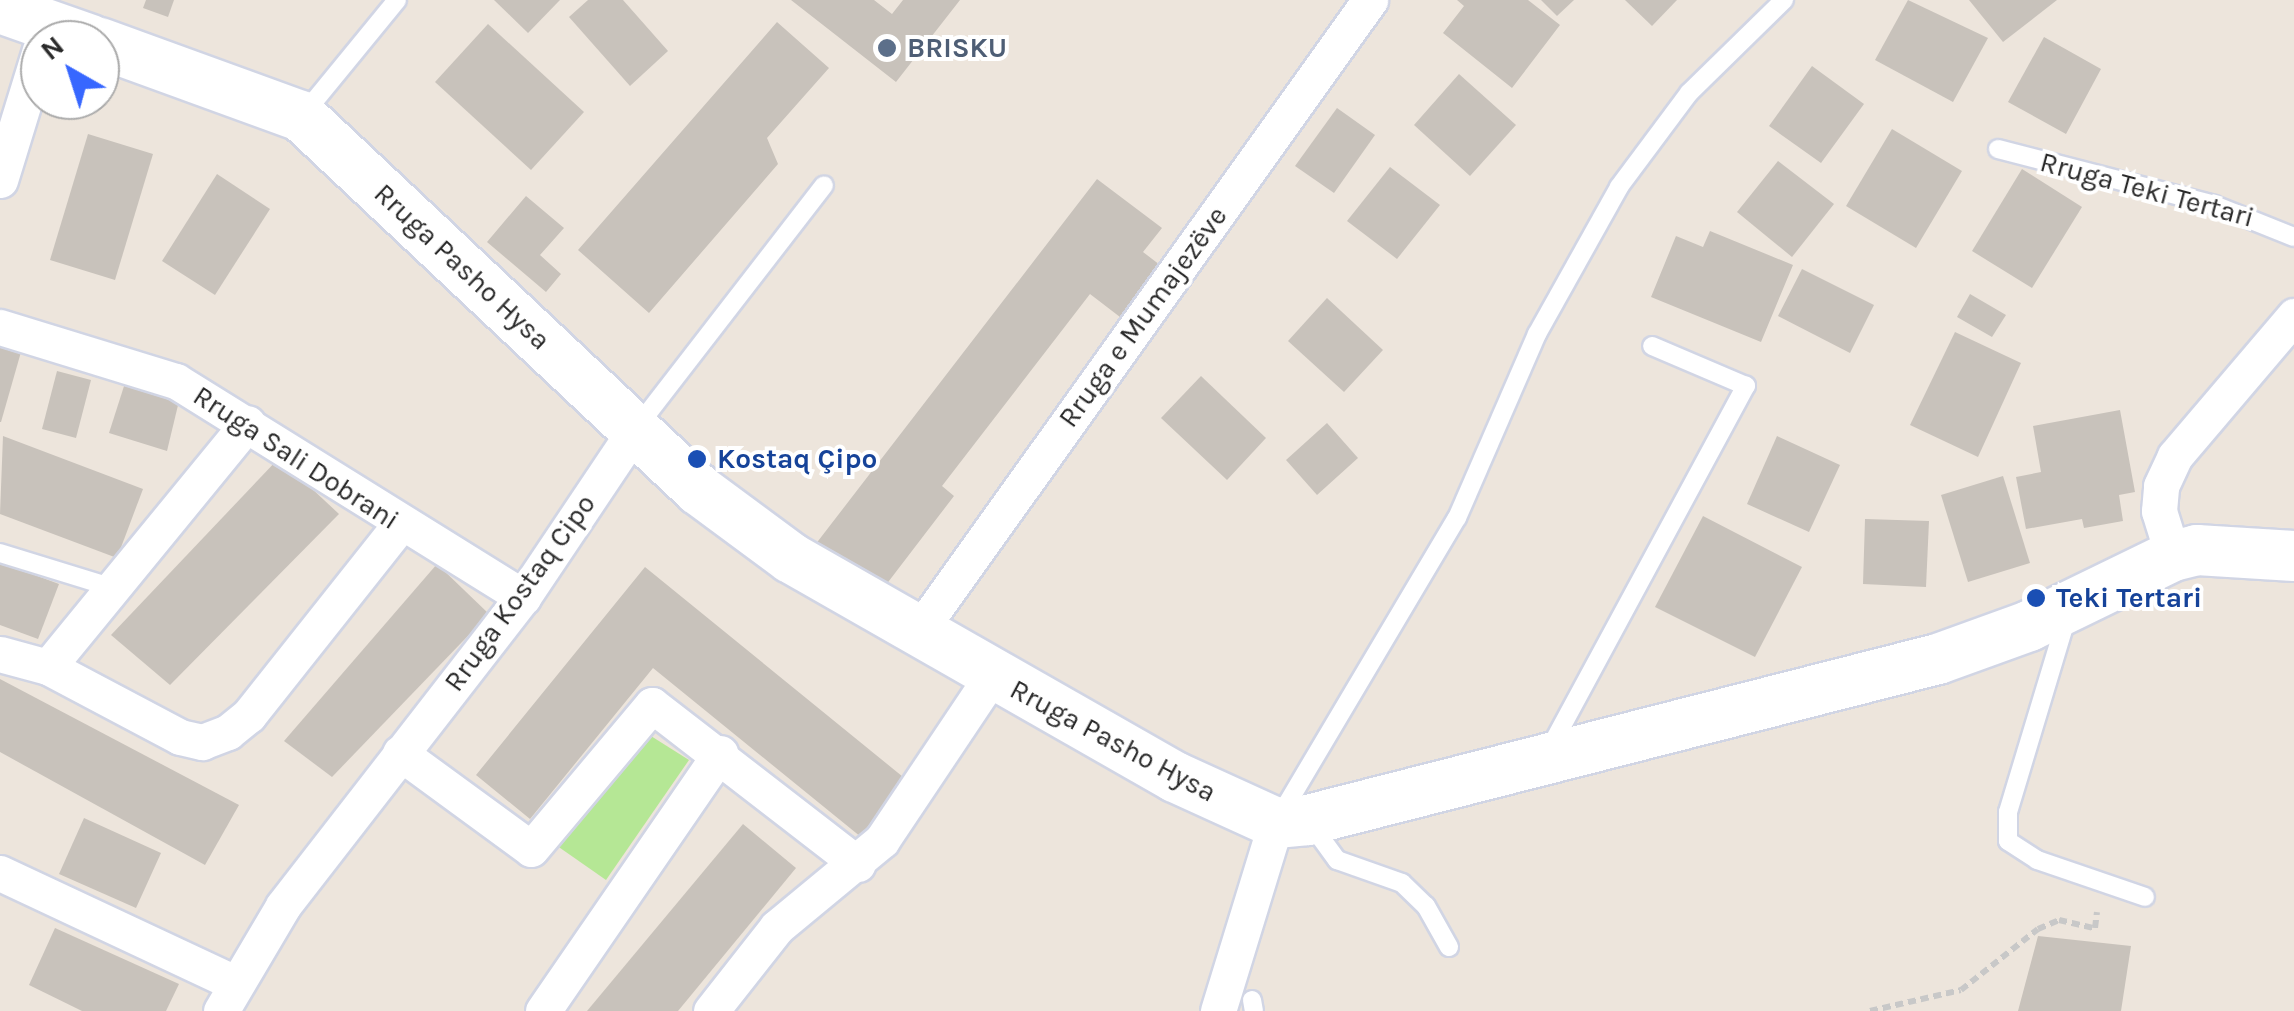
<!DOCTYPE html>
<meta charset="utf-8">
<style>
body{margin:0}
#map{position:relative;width:2294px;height:1011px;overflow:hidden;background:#ede5dc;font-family:Karla,sans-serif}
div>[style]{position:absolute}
.green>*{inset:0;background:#b5e795}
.building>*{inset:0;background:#c8c2bb}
.path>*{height:6px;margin-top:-3px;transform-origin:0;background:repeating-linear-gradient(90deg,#c8c8c8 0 8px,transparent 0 13px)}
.roads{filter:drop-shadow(2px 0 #d1d5e4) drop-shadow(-2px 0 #d1d5e4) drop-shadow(0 2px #d1d5e4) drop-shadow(0 -2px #d1d5e4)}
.service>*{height:18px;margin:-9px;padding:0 9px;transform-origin:9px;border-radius:9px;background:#fff}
.minor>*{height:35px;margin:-17.5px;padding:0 17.5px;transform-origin:17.5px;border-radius:17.5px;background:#fff}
.secondary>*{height:50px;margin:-25px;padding:0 25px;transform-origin:25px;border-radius:25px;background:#fff}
.dots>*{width:28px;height:28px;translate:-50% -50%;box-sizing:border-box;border:5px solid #fff;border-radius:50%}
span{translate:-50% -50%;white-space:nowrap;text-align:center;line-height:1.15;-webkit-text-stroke:8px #fff;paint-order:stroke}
.service-label{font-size:28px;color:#4e5e75;font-weight:700}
.left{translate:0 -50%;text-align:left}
.street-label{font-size:28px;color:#2a2a2a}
.transit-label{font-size:28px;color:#164399;font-weight:700}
.north{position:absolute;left:20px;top:20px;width:100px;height:100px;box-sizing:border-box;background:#fff;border:2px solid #aaa;border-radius:50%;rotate:321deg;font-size:28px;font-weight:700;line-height:40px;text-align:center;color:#2a2a2a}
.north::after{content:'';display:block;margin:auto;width:35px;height:45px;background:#3767ff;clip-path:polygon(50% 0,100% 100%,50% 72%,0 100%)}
</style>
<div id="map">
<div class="green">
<div style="clip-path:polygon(643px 731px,689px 760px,606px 880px,553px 843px)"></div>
</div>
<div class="building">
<div style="clip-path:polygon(146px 0,174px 0,168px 17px,143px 8px)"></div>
<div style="clip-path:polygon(494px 0,560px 0,528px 33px)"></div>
<div style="clip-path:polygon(588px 0,623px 0,668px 51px,630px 86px,569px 17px)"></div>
<div style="clip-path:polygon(791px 0,874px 0,892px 14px,903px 0,960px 0,896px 82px)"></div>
<div style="clip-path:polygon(1457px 0,1528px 0,1560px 25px,1512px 88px,1443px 33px,1464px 6px)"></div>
<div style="clip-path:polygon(1541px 0,1574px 0,1557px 16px)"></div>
<div style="clip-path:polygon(1625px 0,1677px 0,1652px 26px)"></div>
<div style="clip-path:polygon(1908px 0,1988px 38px,1953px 102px,1875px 60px)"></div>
<div style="clip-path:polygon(1969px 0,2057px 0,2003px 42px)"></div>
<div style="clip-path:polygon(777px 22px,829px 68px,767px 138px,778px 164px,649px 313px,578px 250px)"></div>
<div style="clip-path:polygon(488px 24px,584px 112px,531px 170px,435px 82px)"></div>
<div style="clip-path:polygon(2044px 37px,2101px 69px,2066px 134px,2008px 102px)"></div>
<div style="clip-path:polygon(1812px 66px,1864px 104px,1821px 163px,1769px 126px)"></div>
<div style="clip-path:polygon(1459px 74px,1516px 125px,1470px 176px,1414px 125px)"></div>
<div style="clip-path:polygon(1337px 108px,1375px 135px,1334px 193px,1295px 166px)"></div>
<div style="clip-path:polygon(1892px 129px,1962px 171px,1916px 248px,1846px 206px)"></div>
<div style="clip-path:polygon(88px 134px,153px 154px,115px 280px,50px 260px)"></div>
<div style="clip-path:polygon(1778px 161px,1834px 204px,1792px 257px,1737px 212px)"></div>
<div style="clip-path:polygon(1390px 167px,1440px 205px,1397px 259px,1347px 221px)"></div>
<div style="clip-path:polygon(2022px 169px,2082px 207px,2032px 288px,1972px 251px)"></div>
<div style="clip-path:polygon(217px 174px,270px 209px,215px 295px,162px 261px)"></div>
<div style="clip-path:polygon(1097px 179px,1162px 228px,1143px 252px,1160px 265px,1120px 317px,1090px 294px,942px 486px,954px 496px,879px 594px,815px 545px)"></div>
<div style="clip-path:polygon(526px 196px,564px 228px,540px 255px,561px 274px,546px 292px,487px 242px)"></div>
<div style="clip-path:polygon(1710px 231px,1793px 265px,1761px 342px,1651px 297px,1676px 236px,1703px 247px)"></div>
<div style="clip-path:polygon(1802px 269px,1874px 305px,1850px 353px,1778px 316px)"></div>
<div style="clip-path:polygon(1970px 294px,2006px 315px,1992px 337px,1957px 317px)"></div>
<div style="clip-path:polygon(1327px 298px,1383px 350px,1344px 392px,1288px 341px)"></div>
<div style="clip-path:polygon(1955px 332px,2021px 363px,1978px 457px,1910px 425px)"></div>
<div style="clip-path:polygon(0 347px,21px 352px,1px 422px,0 422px)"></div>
<div style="clip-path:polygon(57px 371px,91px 380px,76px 438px,42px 429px)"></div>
<div style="clip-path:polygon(1201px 376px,1266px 438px,1227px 480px,1161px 418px)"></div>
<div style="clip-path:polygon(125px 383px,179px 401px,167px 451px,109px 433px)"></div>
<div style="clip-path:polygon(2120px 410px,2135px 492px,2119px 495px,2123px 521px,2084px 528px,2082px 519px,2026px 529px,2016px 477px,2041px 472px,2033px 426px)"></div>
<div style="clip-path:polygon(1327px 423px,1358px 458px,1317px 495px,1286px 460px)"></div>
<div style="clip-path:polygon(3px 436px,143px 489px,117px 558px,0 514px)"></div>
<div style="clip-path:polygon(1777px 436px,1840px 465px,1809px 532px,1747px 504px)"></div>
<div style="clip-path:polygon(279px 458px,339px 514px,170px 685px,111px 635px)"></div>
<div style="clip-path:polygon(2003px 476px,2030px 563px,1968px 582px,1941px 495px)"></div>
<div style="clip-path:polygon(1703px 516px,1802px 567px,1755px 657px,1655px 607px)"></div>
<div style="clip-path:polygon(1865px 519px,1929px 521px,1926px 587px,1863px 584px)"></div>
<div style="clip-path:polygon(0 562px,59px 584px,38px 639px,0 625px)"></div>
<div style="clip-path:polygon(437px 564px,489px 614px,332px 777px,284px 741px)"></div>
<div style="clip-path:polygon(645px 567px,908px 781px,861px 837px,653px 668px,530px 819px,476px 775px)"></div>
<div style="clip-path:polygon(0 679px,239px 805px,205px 865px,0 752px)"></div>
<div style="clip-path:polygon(84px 818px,161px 853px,136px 908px,59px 874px)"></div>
<div style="clip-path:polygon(743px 824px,796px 868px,678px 1011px,587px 1011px)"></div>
<div style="clip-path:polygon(55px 928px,179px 984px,166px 1011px,82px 1011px,29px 985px)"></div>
<div style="clip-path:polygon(2038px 936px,2131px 946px,2121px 1011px,2018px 1011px)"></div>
</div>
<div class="path">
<div style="left:1870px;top:1011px;width:93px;rotate:-13deg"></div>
<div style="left:1961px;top:990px;width:98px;rotate:-38.4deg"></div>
<div style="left:2038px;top:929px;width:23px;rotate:-23deg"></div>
<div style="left:2059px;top:920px;width:37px;rotate:13deg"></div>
<div style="left:2095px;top:928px;width:16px;rotate:-83deg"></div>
</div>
<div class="roads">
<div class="service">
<div style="left:302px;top:116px;width:150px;rotate:-50.7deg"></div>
<div style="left:1998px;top:149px;width:223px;rotate:14.5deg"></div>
<div style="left:2214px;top:205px;width:86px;rotate:21.8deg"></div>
<div style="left:638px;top:426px;width:304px;rotate:-52.3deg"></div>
<div style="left:0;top:553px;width:119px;rotate:17.1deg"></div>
<div style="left:2066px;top:620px;width:201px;rotate:106.8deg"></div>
<div style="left:2008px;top:812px;width:29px;rotate:90deg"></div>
<div style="left:2008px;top:841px;width:35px;rotate:33deg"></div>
<div style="left:2037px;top:860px;width:114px;rotate:18.9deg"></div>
<div style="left:1550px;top:748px;width:412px;rotate:-61.6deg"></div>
<div style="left:1746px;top:386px;width:102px;rotate:-156.9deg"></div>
<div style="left:1281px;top:814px;width:344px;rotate:-59.3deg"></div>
<div style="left:1457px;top:518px;width:201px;rotate:-66.5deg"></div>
<div style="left:1537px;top:334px;width:168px;rotate:-60.8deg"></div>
<div style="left:1619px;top:187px;width:117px;rotate:-53.3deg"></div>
<div style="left:1689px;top:93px;width:133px;rotate:-44.4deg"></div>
<div style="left:1310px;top:823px;width:46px;rotate:53.9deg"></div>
<div style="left:1337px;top:860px;width:69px;rotate:19.5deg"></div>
<div style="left:1402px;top:883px;width:33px;rotate:44deg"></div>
<div style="left:1426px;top:906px;width:47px;rotate:60.7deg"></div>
<div style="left:1252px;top:1000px;width:11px;rotate:80deg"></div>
</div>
<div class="minor">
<div style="left:0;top:180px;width:136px;rotate:-72.9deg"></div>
<div style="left:0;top:327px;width:184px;rotate:17.1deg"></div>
<div style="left:176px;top:381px;width:409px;rotate:31.9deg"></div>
<div style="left:2173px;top:556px;width:47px;rotate:-107.3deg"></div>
<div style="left:2159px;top:511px;width:25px;rotate:-85deg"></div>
<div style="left:2161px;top:486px;width:33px;rotate:-65deg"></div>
<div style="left:2175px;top:456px;width:184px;rotate:-49.6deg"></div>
<div style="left:916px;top:635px;width:781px;rotate:-54.44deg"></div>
<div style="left:0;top:654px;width:50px;rotate:15.2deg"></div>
<div style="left:48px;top:667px;width:315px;rotate:-50.7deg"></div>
<div style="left:48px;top:667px;width:149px;rotate:27.9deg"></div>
<div style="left:180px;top:737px;width:23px;rotate:13deg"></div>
<div style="left:202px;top:742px;width:28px;rotate:-21deg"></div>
<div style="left:228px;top:732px;width:27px;rotate:-39deg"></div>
<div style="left:249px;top:715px;width:241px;rotate:-51.6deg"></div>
<div style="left:400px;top:753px;width:162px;rotate:36.2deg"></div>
<div style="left:531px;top:849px;width:188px;rotate:-50deg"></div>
<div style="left:652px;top:705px;width:260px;rotate:37.7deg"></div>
<div style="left:0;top:873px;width:259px;rotate:25.1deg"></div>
<div style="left:221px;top:1011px;width:122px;rotate:-59.4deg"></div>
<div style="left:283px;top:906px;width:391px;rotate:-52.2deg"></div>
<div style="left:523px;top:597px;width:201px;rotate:-56.2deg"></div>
<div style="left:543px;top:1011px;width:313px;rotate:-55.5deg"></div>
<div style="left:711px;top:1011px;width:107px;rotate:-51.8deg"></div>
<div style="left:777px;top:927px;width:136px;rotate:-39.6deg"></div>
<div style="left:882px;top:840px;width:196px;rotate:-56.2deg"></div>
<div style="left:1218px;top:1011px;width:197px;rotate:-72.9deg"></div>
</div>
<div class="secondary">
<div style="left:0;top:8px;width:96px;rotate:19.4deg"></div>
<div style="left:100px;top:43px;width:214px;rotate:20deg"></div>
<div style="left:301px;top:116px;width:546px;rotate:43.22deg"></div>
<div style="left:699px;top:490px;width:114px;rotate:36.5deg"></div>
<div style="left:791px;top:558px;width:442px;rotate:29.7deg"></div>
<div style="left:1175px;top:777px;width:111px;rotate:24.5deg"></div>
<div style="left:1276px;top:823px;width:32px;rotate:-5deg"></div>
<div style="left:1308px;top:820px;width:650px;rotate:-14.34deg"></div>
<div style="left:1938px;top:659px;width:97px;rotate:-19.9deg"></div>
<div style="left:2029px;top:626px;width:160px;rotate:-25.9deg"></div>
<div style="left:2173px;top:556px;width:25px;rotate:-14deg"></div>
<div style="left:2197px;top:550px;width:97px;rotate:3.5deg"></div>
</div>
</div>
<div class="dots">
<div style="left:887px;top:48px;background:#5c6f8a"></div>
<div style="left:697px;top:459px;background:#1a4fb4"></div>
<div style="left:2036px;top:598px;background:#1a4fb4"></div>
</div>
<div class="service-label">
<span class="left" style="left:907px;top:48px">BRISKU</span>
</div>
<div class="street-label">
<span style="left:2147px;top:190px;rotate:15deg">Rruga Teki Tertari</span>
<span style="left:462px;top:267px;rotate:43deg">Rruga Pasho Hysa</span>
<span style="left:1143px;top:317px;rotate:-54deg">Rruga e Mumajezëve</span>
<span style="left:296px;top:458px;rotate:33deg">Rruga Sali Dobrani</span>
<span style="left:520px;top:593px;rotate:-54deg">Rruga Kostaq Cipo</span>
<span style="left:1113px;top:741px;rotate:28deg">Rruga Pasho Hysa</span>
</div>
<div class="transit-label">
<span class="left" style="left:717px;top:459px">Kostaq Çipo</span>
<span class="left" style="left:2056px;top:598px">Teki Tertari</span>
</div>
<div class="north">N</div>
</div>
